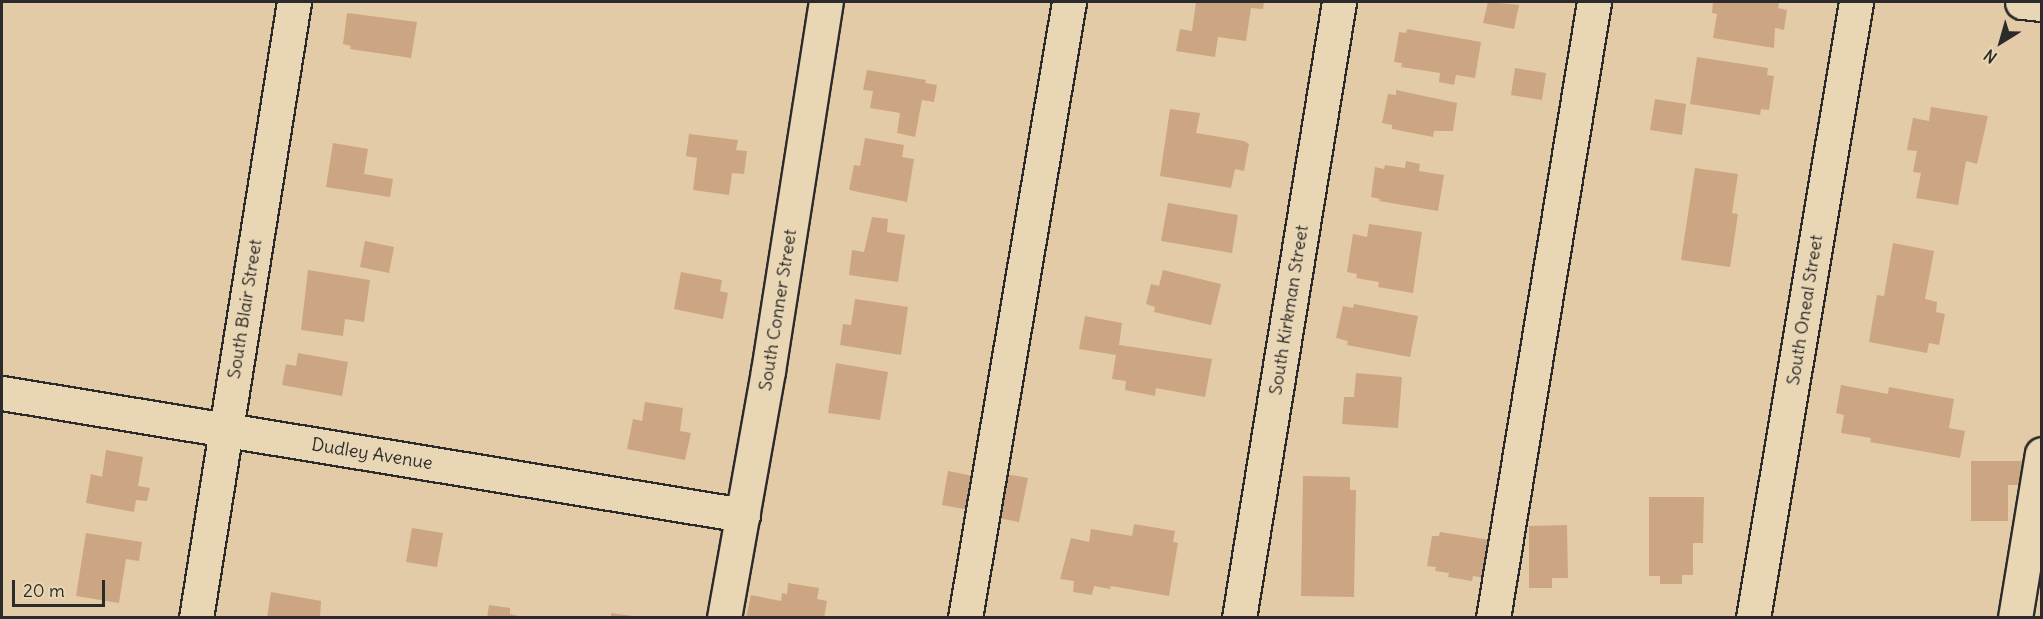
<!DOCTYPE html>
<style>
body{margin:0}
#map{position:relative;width:2043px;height:619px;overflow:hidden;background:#e4cba8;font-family:Delius,sans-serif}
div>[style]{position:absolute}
.building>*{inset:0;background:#cca583}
.roads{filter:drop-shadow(2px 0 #2b2b2b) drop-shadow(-2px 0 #2b2b2b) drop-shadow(0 2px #2b2b2b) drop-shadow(0 -2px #2b2b2b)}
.minor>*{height:33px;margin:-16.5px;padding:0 16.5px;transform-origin:16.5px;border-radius:16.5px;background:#e9d6b4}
span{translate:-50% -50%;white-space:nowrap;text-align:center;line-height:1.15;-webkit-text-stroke:5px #e9d6b4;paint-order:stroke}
.street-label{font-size:18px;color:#2b2b2b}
.frame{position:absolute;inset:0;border:3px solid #2b2b2b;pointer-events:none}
.north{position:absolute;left:1971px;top:12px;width:60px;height:60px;-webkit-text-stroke:4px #e9d6b4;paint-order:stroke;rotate:217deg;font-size:16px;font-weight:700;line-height:24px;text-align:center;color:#2b2b2b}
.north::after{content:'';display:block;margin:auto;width:21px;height:27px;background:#2b2b2b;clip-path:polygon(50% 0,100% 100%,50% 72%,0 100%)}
.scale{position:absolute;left:12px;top:580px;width:93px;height:27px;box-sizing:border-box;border:3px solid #2b2b2b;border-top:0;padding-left:8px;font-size:18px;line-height:21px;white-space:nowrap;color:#2b2b2b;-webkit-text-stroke:4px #e9d6b4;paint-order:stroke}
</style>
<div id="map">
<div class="building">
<div style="clip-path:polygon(1196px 2px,1264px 2px,1263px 9px,1251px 8px,1246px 41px,1218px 37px,1215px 57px,1176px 51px,1180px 29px,1192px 31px)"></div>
<div style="clip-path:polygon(1488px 2px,1519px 5px,1514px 29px,1483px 23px)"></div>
<div style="clip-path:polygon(1713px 2px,1779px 3px,1778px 8px,1787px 10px,1784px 30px,1775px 28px,1774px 48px,1713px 38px,1717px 14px,1712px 13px)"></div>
<div style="clip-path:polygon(347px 13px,417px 22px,411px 58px,350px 49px,351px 46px,343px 44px)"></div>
<div style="clip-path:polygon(1407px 29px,1481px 42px,1475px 78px,1456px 75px,1454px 85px,1439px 82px,1440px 73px,1401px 67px,1402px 63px,1394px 62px,1399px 32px,1406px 33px)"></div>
<div style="clip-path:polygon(1697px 57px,1768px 68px,1767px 75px,1774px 76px,1769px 110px,1761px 109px,1760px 115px,1690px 104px)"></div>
<div style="clip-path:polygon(1515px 68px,1546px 73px,1542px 100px,1511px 95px)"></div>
<div style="clip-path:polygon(867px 70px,926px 80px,925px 83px,937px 85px,934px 102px,922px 100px,915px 137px,897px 133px,900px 113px,870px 108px,873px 91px,863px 90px)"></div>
<div style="clip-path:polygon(1396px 90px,1457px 103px,1453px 131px,1434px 131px,1433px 137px,1392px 129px,1392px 125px,1382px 123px,1388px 94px,1396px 95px)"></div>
<div style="clip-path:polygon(1655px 99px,1686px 104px,1682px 135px,1650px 130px)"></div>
<div style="clip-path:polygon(1931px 107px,1988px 116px,1977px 164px,1966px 161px,1958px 205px,1916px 198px,1921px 173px,1913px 172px,1917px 151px,1907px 150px,1913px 118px,1929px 121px)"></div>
<div style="clip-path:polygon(1170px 109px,1200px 113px,1196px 133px,1244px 141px,1249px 144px,1244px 171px,1235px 169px,1231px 188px,1160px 176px)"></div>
<div style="clip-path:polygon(689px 134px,738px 140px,736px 150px,747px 151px,744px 174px,732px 173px,729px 195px,693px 190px,697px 158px,686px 156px)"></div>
<div style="clip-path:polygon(865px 138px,904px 145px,902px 157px,914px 159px,907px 202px,849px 190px,854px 165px,860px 166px)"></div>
<div style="clip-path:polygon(333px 143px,368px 149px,364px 174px,393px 179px,390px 197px,326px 187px)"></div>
<div style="clip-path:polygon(1406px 161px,1420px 164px,1419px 171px,1444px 175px,1438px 211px,1379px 201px,1380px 199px,1371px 197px,1375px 167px,1384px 169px,1385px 165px,1405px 168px)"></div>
<div style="clip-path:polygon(1695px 168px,1738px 174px,1732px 213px,1738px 214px,1730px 267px,1681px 260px)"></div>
<div style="clip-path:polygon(1168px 203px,1238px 215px,1232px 253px,1161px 241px)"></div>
<div style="clip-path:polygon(872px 217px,888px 219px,887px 232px,905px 235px,898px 282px,849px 275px,852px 250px,864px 252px)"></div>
<div style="clip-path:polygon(1369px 224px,1422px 232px,1413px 293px,1378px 287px,1379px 282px,1356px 278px,1357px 274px,1347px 272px,1353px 234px,1367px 237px)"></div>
<div style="clip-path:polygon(365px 241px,394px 247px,389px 273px,360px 267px)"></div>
<div style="clip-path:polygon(1893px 243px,1934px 251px,1925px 299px,1937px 302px,1936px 312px,1945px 314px,1939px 345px,1929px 343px,1927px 353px,1869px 342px,1877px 295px,1884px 296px)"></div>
<div style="clip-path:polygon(308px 270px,370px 280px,364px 322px,345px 319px,343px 336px,301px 330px)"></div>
<div style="clip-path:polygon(1163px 270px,1221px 284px,1211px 325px,1154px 312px,1155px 307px,1146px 304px,1151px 284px,1159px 286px)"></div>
<div style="clip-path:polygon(681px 272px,722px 280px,720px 291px,728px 293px,723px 319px,674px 309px)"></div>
<div style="clip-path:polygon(855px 299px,908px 307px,901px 355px,840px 345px,843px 324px,851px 325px)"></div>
<div style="clip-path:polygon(1354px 304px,1418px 316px,1410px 357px,1347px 345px,1348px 341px,1336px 338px,1343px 306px,1353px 308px)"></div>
<div style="clip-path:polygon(1085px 316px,1122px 323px,1119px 345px,1212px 359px,1205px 397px,1156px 388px,1155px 396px,1125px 390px,1126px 381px,1112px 379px,1116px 355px,1079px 349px)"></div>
<div style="clip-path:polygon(298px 353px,348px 362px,342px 396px,282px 385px,286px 364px,296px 366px)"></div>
<div style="clip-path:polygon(836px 363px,888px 372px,880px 420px,828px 413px)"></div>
<div style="clip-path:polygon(1356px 373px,1402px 377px,1398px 428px,1342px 424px,1344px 397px,1354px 397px)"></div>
<div style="clip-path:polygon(1841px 385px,1888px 394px,1889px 387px,1954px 399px,1949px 428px,1965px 431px,1960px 458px,1870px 442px,1871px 438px,1841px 433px,1844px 415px,1836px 413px)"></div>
<div style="clip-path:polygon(645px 402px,683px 408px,680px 431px,691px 433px,685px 460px,627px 449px,633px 419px,642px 421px)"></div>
<div style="clip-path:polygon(106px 450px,143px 457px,138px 486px,150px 488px,147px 501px,136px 500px,134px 512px,86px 503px,91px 474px,102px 477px)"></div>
<div style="clip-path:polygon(1971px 461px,2022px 461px,2022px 485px,2008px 485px,2008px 521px,1971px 521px)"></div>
<div style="clip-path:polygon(948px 471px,988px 479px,981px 512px,942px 505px)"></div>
<div style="clip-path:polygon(1006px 474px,1028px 478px,1019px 522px,998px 518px)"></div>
<div style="clip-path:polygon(1303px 476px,1350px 477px,1350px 490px,1356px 490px,1354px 597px,1301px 596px)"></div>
<div style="clip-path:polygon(1649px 497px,1704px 497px,1703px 543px,1693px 543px,1693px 575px,1682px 575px,1682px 584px,1660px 584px,1660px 576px,1649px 576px)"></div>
<div style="clip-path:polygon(1134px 524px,1175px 531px,1173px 542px,1178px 543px,1169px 596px,1111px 586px,1110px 589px,1094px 586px,1092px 595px,1073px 592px,1074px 581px,1060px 579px,1071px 538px,1089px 542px,1091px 529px,1132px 536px)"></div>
<div style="clip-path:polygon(1567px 525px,1568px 578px,1552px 578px,1552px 588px,1529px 588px,1529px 526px)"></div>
<div style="clip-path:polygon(412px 528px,443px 533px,437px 567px,406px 562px)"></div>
<div style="clip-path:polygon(1440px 532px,1490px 540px,1484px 578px,1473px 576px,1472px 581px,1448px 577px,1449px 573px,1435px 571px,1436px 567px,1427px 566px,1432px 536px,1439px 536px)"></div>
<div style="clip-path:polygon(86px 533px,142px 542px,139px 561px,126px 559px,119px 603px,76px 596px)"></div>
<div style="clip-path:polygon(788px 583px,819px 588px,817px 599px,827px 601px,824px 618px,746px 618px,751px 595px,781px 601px,782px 593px,787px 594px)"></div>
<div style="clip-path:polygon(271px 592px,321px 601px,320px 618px,267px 618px)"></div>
<div style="clip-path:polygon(489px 605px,510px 608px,510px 614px,526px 618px,487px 618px)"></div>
<div style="clip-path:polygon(611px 613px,633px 616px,633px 618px,611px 618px)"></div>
</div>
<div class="roads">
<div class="minor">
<div style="left:2022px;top:2px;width:20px;rotate:6deg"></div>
<div style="left:2px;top:393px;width:751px;rotate:9.35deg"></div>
<div style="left:196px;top:618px;width:624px;rotate:-80.96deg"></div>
<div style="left:724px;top:618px;width:251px;rotate:-79.9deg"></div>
<div style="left:768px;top:371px;width:374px;rotate:-81.1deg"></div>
<div style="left:965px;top:618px;width:625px;rotate:-80.42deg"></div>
<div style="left:1239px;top:618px;width:624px;rotate:-80.78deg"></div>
<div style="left:1493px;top:618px;width:624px;rotate:-80.69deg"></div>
<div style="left:1753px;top:618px;width:625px;rotate:-80.51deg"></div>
<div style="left:2015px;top:618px;width:166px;rotate:-80.7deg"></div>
</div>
</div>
<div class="street-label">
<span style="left:245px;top:309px;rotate:-81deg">South Blair Street</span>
<span style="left:778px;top:310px;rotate:-81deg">South Conner Street</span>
<span style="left:1289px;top:310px;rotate:-81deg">South Kirkman Street</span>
<span style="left:1805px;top:310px;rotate:-81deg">South Oneal Street</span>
<span style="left:372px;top:454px;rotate:9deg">Dudley Avenue</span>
</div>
<div class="frame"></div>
<div class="north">N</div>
<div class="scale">20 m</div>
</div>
